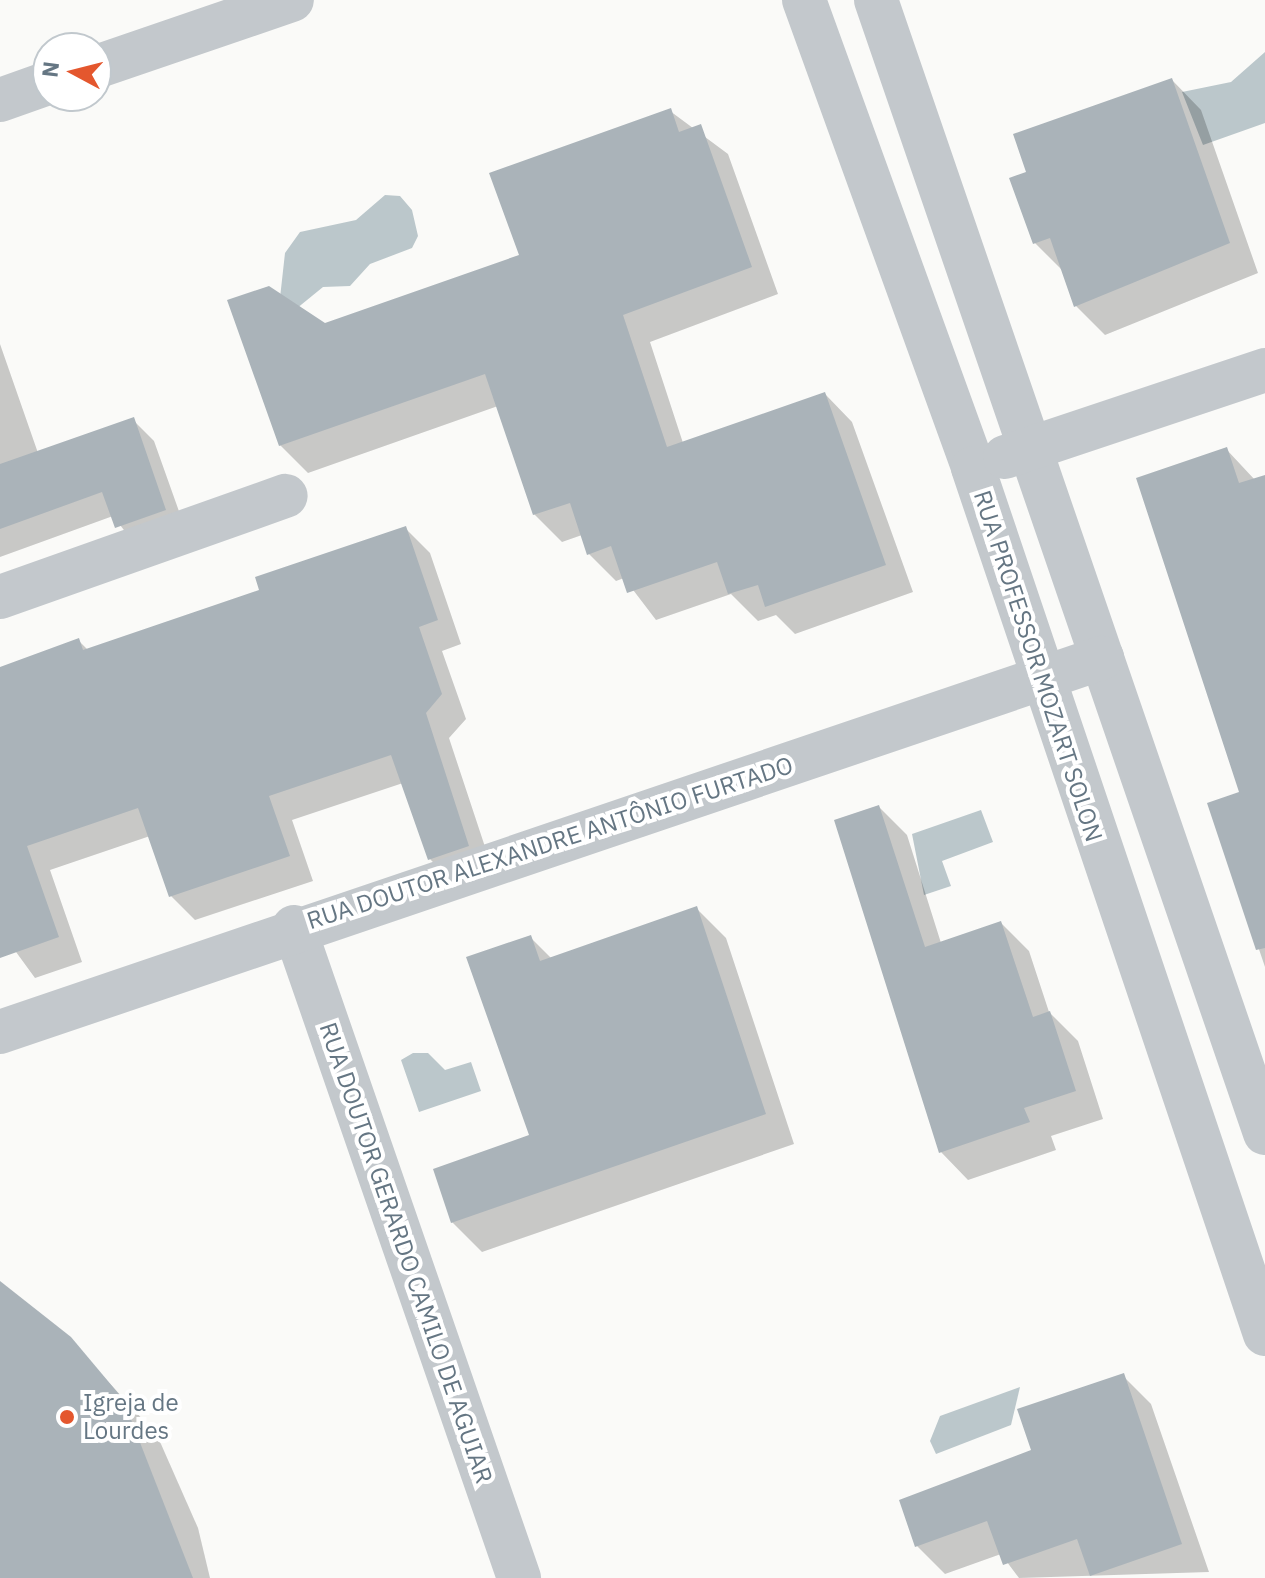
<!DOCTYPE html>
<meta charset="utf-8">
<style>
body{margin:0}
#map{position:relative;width:1265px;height:1578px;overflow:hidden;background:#fafaf8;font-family:"IBM Plex Sans",sans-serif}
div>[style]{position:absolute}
.water>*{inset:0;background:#bbc7cb}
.shadow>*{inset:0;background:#0003}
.building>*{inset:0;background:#aab3b9}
.minor>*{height:44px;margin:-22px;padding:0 22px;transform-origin:22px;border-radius:22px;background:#c3c8cc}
.dots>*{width:22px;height:22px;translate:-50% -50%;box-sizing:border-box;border:4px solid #fff;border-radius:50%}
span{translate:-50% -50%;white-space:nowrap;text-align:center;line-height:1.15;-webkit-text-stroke:8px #fff;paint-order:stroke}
.street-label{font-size:24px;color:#657683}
.poi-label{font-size:24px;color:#657683}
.left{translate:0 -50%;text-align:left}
.north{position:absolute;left:32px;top:32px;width:80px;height:80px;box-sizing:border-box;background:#fff;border:2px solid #c1c8cd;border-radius:50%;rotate:277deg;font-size:22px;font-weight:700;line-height:32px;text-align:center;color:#657683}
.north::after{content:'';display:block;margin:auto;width:28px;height:36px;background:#e4572e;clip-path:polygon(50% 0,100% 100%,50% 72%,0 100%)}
</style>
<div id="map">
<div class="water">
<div style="clip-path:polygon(1265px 52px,1265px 123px,1203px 145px,1182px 92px,1231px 82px)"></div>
<div style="clip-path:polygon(385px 195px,400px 196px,412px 210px,418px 236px,412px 248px,370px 264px,350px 286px,323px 287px,296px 309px,280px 298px,285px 253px,300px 232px,356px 220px)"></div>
<div style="clip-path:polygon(981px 810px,993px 842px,942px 861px,951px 886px,924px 895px,912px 834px)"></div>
<div style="clip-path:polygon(413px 1053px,428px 1053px,445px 1070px,471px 1062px,481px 1091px,419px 1112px,401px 1060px)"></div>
<div style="clip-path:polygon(1020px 1387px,1011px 1425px,936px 1454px,930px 1441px,940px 1416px)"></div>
</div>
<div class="shadow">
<div style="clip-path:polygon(1172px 80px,1201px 110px,1258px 273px,1105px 335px,1076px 306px,1064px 272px,1034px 242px,1029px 174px)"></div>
<div style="clip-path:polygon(670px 111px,728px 154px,778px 294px,650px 342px,683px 443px,825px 394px,852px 422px,913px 592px,795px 634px,776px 615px,758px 621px,731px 594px,656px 620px,624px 578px,616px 581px,588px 553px,582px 535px,562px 542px,534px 514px,498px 406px,308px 473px,280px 445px,325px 325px,522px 256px)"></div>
<div style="clip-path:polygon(0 344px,38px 453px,133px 420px,154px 441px,186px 531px,138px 548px,113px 516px,0 557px)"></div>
<div style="clip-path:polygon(1227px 450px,1255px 480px,1265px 477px,1265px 967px,1210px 805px,1241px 793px)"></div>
<div style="clip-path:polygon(406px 529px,430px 553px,461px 644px,442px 651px,466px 719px,449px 738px,493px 871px,454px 884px,430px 859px,403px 783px,292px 820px,313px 881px,195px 920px,171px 896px,150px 836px,50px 870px,82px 962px,35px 978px,0 930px,0 682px,79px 641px,89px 651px,262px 591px)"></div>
<div style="clip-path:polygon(879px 807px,907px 835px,941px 943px,1001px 923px,1029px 951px,1049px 1012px,1078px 1041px,1103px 1119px,1051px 1136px,1056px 1150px,968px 1180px,941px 1152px)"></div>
<div style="clip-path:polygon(696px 908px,726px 938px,794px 1144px,482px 1252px,452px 1222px,532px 1136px,530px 937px,552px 959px)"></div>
<div style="clip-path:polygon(0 1288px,69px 1339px,157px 1435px,198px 1528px,210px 1578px,0 1578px)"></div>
<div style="clip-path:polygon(1123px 1376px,1151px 1404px,1209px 1572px,1019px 1578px,1001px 1554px,945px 1574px,917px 1546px)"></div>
</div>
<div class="building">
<div style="clip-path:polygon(1172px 78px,1230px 243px,1074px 307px,1050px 238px,1033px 244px,1009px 178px,1026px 172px,1013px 134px)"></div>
<div style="clip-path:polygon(671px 108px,679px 132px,701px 124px,752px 267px,623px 315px,667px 447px,825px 392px,886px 565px,765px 607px,758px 585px,728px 594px,717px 562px,627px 593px,611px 546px,587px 555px,570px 503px,533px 515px,485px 374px,279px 446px,227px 300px,269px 286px,325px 323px,519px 255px,489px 173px)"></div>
<div style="clip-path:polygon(134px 417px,166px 510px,115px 528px,102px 492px,0 529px,0 464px)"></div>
<div style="clip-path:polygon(1227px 447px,1239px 483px,1265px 475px,1265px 948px,1256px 950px,1207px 803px,1239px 792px,1136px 478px)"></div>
<div style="clip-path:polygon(406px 526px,438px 620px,419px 627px,442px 694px,426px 713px,469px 846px,428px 860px,391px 755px,269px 796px,290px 856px,169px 897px,138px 808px,27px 846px,59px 937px,0 958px,0 667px,79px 638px,83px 650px,259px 590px,255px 577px)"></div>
<div style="clip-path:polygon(879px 805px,925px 947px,1001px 921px,1033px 1017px,1050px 1011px,1076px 1091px,1024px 1108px,1030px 1122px,939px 1153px,834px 820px)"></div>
<div style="clip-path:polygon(697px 906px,766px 1114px,451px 1223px,433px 1169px,529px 1135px,466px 957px,531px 935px,540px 961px)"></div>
<div style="clip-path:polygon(0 1281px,71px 1337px,123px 1399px,193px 1578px,0 1578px)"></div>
<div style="clip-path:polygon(1124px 1373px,1182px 1544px,1090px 1576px,1077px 1539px,1003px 1565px,987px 1521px,915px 1547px,899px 1500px,1031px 1450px,1017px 1409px)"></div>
</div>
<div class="minor">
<div style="left:804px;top:0;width:498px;rotate:70.1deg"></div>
<div style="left:973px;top:468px;width:914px;rotate:71.37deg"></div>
<div style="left:876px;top:0;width:1198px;rotate:71.05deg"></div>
<div style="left:96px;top:67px;width:207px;rotate:-18.9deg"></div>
<div style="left:0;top:100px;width:51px;rotate:-19.5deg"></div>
<div style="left:1005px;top:457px;width:274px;rotate:-18.5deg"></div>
<div style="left:0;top:597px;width:303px;rotate:-19.5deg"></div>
<div style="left:294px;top:927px;width:689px;rotate:70.93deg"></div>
<div style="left:0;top:1032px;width:1164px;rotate:-18.75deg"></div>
</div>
<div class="dots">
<div style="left:67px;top:1417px;background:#e4572e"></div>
</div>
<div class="street-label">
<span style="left:1038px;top:666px;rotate:72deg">RUA PROFESSOR MOZART SOLON</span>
<span style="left:550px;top:843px;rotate:-18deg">RUA DOUTOR ALEXANDRE ANTÔNIO FURTADO</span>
<span style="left:406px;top:1253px;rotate:71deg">RUA DOUTOR GERARDO CAMILO DE AGUIAR</span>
</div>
<div class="poi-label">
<span class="left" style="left:83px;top:1417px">Igreja de<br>Lourdes</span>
</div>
<div class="north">N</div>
</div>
